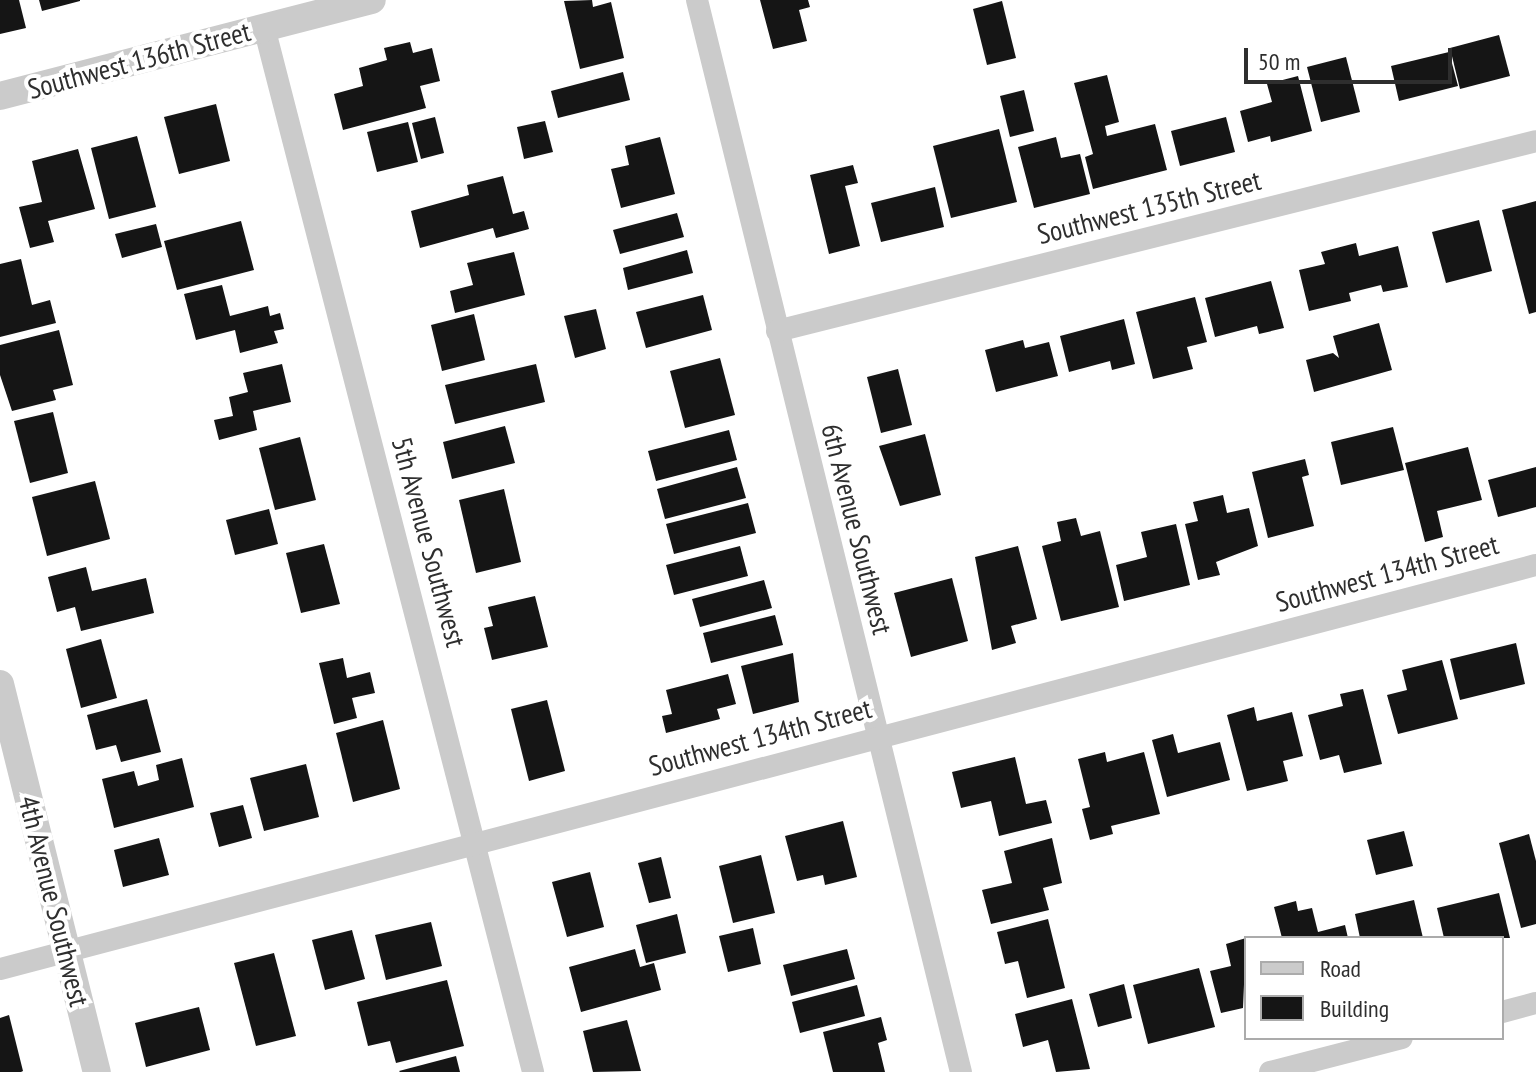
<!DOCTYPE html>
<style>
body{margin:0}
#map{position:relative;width:1536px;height:1072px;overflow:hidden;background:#fff;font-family:"PT Sans Narrow",sans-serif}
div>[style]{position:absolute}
.building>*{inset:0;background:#151515}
.minor>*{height:22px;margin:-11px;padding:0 11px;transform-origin:11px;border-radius:11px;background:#cbcbcb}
.tertiary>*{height:28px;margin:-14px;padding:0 14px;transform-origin:14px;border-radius:14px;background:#cbcbcb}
span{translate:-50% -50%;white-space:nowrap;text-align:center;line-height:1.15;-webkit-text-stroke:8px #fff;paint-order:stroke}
.street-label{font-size:28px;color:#2e2e2e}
.legend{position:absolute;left:1244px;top:936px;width:260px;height:104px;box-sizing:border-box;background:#fff;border:2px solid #ababab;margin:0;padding:10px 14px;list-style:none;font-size:24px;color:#2e2e2e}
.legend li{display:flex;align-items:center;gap:16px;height:40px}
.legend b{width:40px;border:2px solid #ababab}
.scale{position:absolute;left:1244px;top:48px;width:208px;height:36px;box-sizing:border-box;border:4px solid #2e2e2e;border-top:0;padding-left:10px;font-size:24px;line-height:28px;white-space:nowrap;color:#2e2e2e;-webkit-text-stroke:6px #fff;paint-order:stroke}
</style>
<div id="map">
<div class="building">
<div style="clip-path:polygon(0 0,19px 0,26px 28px,0 34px)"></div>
<div style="clip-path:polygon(39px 0,80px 0,80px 1px,42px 11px)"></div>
<div style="clip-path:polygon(592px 0,593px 7px,611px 2px,624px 58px,580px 69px,564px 1px)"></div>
<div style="clip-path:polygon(760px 0,808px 0,810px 7px,799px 10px,807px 41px,773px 49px)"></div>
<div style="clip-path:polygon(1002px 1px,1016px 58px,987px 65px,973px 9px)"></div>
<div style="clip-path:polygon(1499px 35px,1510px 76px,1460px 89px,1450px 48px)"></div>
<div style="clip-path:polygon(410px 42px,413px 53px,432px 48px,440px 81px,420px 86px,426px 108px,343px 130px,334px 94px,363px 86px,359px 68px,387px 60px,384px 48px)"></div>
<div style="clip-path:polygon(1449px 52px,1458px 86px,1399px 101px,1391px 66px)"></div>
<div style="clip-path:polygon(1346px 57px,1360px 112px,1321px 122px,1307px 67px)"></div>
<div style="clip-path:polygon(623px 72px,630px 100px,558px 118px,551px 91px)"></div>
<div style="clip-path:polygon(1107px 75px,1119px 122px,1105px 126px,1107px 136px,1155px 124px,1167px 170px,1093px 189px,1085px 157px,1093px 154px,1074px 83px)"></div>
<div style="clip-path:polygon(1298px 76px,1312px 131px,1271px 142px,1270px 136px,1248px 142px,1240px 111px,1272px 102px,1267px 84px)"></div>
<div style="clip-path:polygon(1024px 90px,1034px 131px,1010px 137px,1000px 96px)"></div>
<div style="clip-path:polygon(216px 104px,230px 161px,179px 174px,164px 117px)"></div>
<div style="clip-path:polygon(435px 117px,444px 153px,421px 159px,412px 123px)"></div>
<div style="clip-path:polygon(1226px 117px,1235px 152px,1180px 166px,1171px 131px)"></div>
<div style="clip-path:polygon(545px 121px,553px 152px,524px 159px,517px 127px)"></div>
<div style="clip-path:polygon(408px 122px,418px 162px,377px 172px,367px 132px)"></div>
<div style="clip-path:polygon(999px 129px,1017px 202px,951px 218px,933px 146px)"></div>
<div style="clip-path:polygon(137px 136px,156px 207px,109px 219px,91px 148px)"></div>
<div style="clip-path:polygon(660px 137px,675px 194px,621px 208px,611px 169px,629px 165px,625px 146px)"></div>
<div style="clip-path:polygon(1056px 137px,1061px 158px,1080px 154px,1090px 194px,1034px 208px,1018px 147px)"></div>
<div style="clip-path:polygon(78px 149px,95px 209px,48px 221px,54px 242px,30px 248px,19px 207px,42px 202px,32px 161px)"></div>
<div style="clip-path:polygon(853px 165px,858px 183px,845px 186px,860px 246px,829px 254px,810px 175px)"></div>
<div style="clip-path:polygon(503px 176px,513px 214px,524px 211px,529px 229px,496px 238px,493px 228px,420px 248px,411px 211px,469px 195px,467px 185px)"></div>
<div style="clip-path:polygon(935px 187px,944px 227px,881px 242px,871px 203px)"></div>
<div style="clip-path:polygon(1536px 201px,1536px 312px,1529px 314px,1502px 210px)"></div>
<div style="clip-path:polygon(677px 213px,684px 237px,620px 254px,613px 230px)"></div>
<div style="clip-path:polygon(1479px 220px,1492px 271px,1446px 283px,1432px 232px)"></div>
<div style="clip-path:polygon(241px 221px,254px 270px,177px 290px,164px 241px)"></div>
<div style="clip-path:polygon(156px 224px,162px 247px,122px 258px,115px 234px)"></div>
<div style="clip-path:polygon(1356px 243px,1359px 256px,1398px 246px,1408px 287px,1383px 292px,1381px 285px,1349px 293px,1351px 301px,1309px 311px,1299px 270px,1325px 264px,1321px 252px)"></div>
<div style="clip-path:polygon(687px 250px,693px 273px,628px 290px,623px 268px)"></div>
<div style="clip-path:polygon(514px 252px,525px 295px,455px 313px,450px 291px,473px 285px,467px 263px)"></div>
<div style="clip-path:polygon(21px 259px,32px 305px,50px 300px,56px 323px,0 337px,0 264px)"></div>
<div style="clip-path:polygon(1271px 281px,1284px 328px,1259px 334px,1257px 326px,1215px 337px,1205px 298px)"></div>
<div style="clip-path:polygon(222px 285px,230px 316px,268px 306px,270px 316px,280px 313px,284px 329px,274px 331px,278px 343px,240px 353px,235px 330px,196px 340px,184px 294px)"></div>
<div style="clip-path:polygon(703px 295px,712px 330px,646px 348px,636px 312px)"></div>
<div style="clip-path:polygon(1195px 297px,1207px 342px,1187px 347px,1193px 369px,1153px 379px,1136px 312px)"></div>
<div style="clip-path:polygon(596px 309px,606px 349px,575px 358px,564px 316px)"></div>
<div style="clip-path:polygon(474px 314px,485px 360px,442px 371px,431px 325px)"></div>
<div style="clip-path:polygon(1124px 319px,1135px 364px,1112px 370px,1110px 361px,1069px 372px,1060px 336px)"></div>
<div style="clip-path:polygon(1379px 323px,1392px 370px,1314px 392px,1306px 360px,1333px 353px,1339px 358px,1333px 336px)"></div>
<div style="clip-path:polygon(59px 330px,73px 385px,53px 390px,56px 400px,12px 411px,0 375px,0 345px)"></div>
<div style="clip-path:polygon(1023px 340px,1025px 348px,1049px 342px,1058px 376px,996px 392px,985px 350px)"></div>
<div style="clip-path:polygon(720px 358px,735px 415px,685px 428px,670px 371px)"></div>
<div style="clip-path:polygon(282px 364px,291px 402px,253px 411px,257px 430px,219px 440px,214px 420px,233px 416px,229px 397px,248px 392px,243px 373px)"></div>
<div style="clip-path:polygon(536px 364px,545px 402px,455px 424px,445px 385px)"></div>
<div style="clip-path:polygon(898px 369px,912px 425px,881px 433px,867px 377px)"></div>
<div style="clip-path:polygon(53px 412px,68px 473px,30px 483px,14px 421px)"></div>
<div style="clip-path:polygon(505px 426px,515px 463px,452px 479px,443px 442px)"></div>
<div style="clip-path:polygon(1393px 427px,1404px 470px,1341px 485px,1331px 442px)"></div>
<div style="clip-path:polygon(729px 430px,737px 460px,656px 481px,648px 451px)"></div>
<div style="clip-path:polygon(925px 434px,941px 495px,900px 506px,879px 446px)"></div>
<div style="clip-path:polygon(300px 437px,316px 500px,275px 510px,259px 448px)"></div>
<div style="clip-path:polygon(1468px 447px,1482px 500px,1437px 511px,1443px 537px,1425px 542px,1405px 463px)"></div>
<div style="clip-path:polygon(1305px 459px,1309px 475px,1302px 477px,1314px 526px,1268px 538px,1252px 472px)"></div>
<div style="clip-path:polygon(737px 467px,746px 498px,665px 519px,657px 489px)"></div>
<div style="clip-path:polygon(1536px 467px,1536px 507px,1498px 517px,1488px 480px)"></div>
<div style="clip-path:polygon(95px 481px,110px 539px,47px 556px,32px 497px)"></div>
<div style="clip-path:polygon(504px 489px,521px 562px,476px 573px,459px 500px)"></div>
<div style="clip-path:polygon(1223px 495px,1227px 513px,1249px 508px,1258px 546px,1216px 562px,1220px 575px,1198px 580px,1185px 524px,1198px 521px,1193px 502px)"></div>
<div style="clip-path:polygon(748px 503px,756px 533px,674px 554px,666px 524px)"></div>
<div style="clip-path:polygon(269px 509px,278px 544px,235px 555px,226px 520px)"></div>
<div style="clip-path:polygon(1076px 518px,1081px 536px,1100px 531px,1119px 607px,1061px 621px,1042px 546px,1061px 541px,1057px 522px)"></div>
<div style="clip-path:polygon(1176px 524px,1190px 585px,1124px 601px,1116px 565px,1147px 557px,1141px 532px)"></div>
<div style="clip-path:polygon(324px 544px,340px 604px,301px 613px,286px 553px)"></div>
<div style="clip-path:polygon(740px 546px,748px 576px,674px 595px,666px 565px)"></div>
<div style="clip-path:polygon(1018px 546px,1037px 619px,1011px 626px,1016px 643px,992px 650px,975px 557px)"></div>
<div style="clip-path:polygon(86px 567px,92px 591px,146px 578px,154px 613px,81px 631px,75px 607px,57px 612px,48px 577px)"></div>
<div style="clip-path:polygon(952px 578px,968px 641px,911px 657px,894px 593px)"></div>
<div style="clip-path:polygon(764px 580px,772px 608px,700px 627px,692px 599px)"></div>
<div style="clip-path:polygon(535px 596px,548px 647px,492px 660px,484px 628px,493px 626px,488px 607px)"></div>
<div style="clip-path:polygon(775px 615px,783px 645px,711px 663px,703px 633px)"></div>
<div style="clip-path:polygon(101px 639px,117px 698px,81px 708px,66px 649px)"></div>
<div style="clip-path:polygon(1516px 643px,1525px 684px,1460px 700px,1450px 659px)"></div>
<div style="clip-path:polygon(793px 653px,799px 702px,753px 714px,741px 666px)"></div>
<div style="clip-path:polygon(343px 658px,347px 678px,370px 672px,375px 693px,352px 698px,357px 718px,334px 724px,319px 663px)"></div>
<div style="clip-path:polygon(1442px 660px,1458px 719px,1398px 734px,1387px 695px,1407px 690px,1402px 670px)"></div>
<div style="clip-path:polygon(728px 674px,736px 704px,717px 709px,720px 719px,666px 733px,662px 716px,672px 714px,666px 690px)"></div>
<div style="clip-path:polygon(1363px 689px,1382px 764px,1344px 773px,1339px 755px,1320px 760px,1308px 715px,1343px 706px,1340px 694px)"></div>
<div style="clip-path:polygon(147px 699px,161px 752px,121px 762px,116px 745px,96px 750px,87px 715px)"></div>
<div style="clip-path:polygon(547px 700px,565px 771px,529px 781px,511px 709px)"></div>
<div style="clip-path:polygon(1254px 707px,1257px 721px,1292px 712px,1303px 756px,1283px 761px,1288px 781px,1247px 791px,1227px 715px)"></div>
<div style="clip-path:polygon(383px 720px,400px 789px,353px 802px,336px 733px)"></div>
<div style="clip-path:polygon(1173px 734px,1178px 753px,1220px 742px,1230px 780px,1167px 797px,1152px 740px)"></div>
<div style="clip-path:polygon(1105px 752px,1107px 762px,1144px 752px,1160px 814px,1111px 826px,1113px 834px,1090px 840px,1082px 809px,1090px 807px,1078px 759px)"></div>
<div style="clip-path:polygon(1015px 757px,1026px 804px,1046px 800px,1052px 823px,999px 836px,991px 801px,961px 808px,952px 772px)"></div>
<div style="clip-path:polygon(182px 758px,194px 807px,114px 828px,102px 779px,134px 771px,138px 786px,159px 780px,156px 765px)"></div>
<div style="clip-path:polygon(306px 764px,319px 817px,264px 831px,250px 778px)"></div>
<div style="clip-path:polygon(243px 805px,252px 838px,219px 847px,210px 813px)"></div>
<div style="clip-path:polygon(843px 821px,857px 877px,825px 885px,823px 875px,797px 881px,785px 836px)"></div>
<div style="clip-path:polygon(1404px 831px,1413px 866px,1376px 875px,1367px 840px)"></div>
<div style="clip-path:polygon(1529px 834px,1536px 861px,1536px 924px,1521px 928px,1499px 843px)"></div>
<div style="clip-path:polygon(159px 838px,169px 875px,123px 887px,114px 850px)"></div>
<div style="clip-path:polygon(1052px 838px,1062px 883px,1043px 888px,1049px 910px,991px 924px,982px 890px,1012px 883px,1004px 851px)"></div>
<div style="clip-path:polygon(761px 855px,775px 913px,733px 923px,719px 866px)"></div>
<div style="clip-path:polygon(661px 857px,671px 898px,649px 903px,638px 863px)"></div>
<div style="clip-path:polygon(590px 872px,604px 927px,567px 937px,552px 882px)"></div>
<div style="clip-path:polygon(1499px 893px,1510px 938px,1444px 938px,1437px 908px)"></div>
<div style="clip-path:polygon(1414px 900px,1423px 938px,1360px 938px,1355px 914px)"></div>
<div style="clip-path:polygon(1296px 901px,1298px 911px,1312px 908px,1318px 932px,1345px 925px,1348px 938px,1282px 938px,1274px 907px)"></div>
<div style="clip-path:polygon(677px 914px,686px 953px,646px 963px,636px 925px)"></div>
<div style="clip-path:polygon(1048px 919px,1065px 988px,1027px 998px,1018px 961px,1005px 964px,997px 932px)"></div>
<div style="clip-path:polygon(431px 922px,442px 966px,386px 980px,375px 935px)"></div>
<div style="clip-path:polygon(753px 928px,761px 964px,728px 972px,719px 936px)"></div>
<div style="clip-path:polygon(352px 930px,365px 979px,325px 990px,312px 940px)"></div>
<div style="clip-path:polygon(1246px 938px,1243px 1008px,1221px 1013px,1210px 971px,1231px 966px,1226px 944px)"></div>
<div style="clip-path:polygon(635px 949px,640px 967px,654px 963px,661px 990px,581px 1012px,569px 967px)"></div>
<div style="clip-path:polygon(847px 949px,855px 979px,791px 996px,783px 965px)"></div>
<div style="clip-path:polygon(274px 953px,296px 1036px,256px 1046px,234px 963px)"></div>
<div style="clip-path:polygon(1199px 968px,1215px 1027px,1148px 1044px,1133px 985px)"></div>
<div style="clip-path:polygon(447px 980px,464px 1046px,396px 1063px,390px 1041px,368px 1046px,357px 1002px)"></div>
<div style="clip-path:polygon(1124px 984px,1132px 1018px,1098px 1027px,1089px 994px)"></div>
<div style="clip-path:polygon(857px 985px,865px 1016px,800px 1033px,792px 1002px)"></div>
<div style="clip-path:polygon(1072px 999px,1090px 1069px,1056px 1072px,1048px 1040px,1023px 1047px,1015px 1014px)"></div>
<div style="clip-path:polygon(199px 1007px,210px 1050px,146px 1067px,135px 1023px)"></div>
<div style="clip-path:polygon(9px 1015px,23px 1071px,21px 1072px,0 1072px,0 1018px)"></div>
<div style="clip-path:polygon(881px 1017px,887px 1040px,878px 1043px,885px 1072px,833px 1072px,823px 1032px)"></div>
<div style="clip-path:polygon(627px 1020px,641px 1071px,593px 1072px,583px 1031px)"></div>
<div style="clip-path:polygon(456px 1056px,460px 1072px,400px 1072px,399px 1071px)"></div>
</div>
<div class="minor">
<div style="left:697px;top:0;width:1104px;rotate:76.17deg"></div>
<div style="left:264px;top:27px;width:1079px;rotate:75.56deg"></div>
<div style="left:777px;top:331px;width:782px;rotate:-14.05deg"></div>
<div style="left:0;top:969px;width:1588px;rotate:-14.74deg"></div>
<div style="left:1502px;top:1012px;width:35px;rotate:-15deg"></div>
<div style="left:1270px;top:1072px;width:136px;rotate:-14.4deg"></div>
</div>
<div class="tertiary">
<div style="left:0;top:96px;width:384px;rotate:-14.5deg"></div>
<div style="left:0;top:684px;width:400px;rotate:76deg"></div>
</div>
<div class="street-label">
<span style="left:139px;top:60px;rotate:-15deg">Southwest 136th Street</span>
<span style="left:1149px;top:207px;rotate:-14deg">Southwest 135th Street</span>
<span style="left:857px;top:529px;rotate:76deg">6th Avenue Southwest</span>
<span style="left:429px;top:542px;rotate:75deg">5th Avenue Southwest</span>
<span style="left:1387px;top:573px;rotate:-15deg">Southwest 134th Street</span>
<span style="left:760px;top:737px;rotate:-15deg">Southwest 134th Street</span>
<span style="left:54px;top:901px;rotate:76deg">4th Avenue Southwest</span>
</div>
<ul class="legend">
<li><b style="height:10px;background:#cbcbcb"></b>Road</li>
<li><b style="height:22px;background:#151515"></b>Building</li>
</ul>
<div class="scale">50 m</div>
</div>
